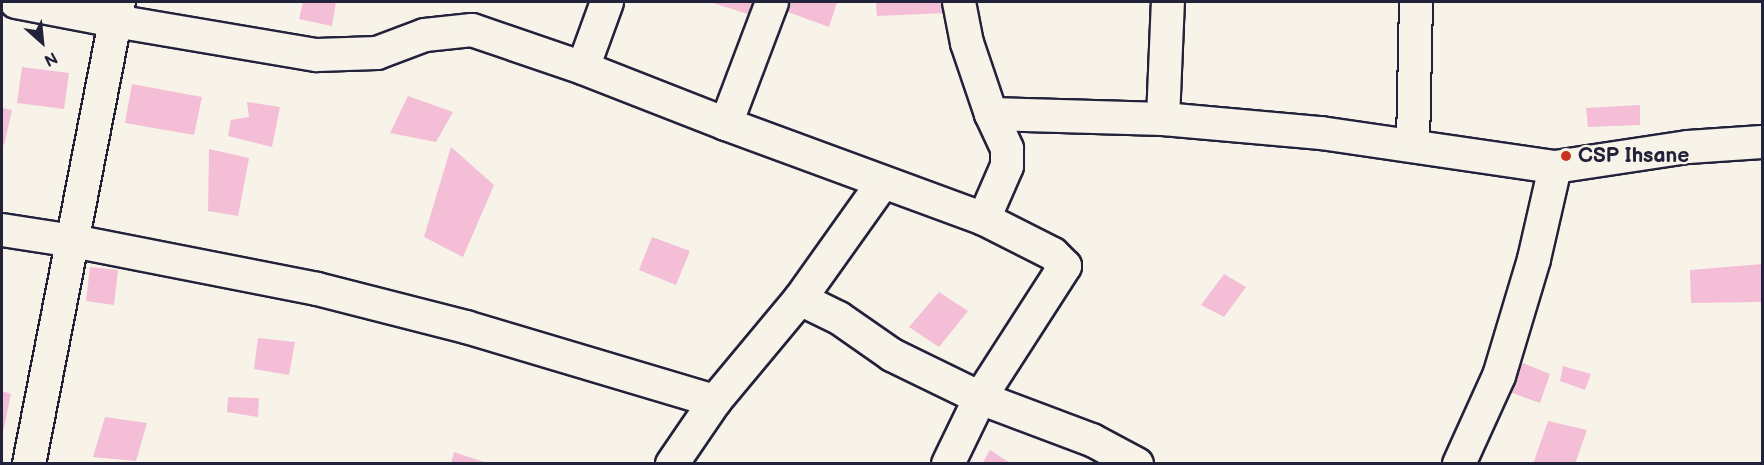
<!DOCTYPE html>
<style>
body{margin:0}
#map{position:relative;width:1764px;height:465px;overflow:hidden;background:#f7f3e8;font-family:"Balsamiq Sans",sans-serif}
div>[style]{position:absolute}
.building>*{inset:0;background:#f4bed7}
.roads{filter:drop-shadow(2px 0 #22223b) drop-shadow(-2px 0 #22223b) drop-shadow(0 2px #22223b) drop-shadow(0 -2px #22223b)}
.street>*{height:32px;margin:-16px;padding:0 16px;transform-origin:16px;border-radius:16px;background:#f7f3e8}
.dots>*{width:16px;height:16px;translate:-50% -50%;box-sizing:border-box;border:3px solid #f7f3e8;border-radius:50%}
span{translate:-50% -50%;white-space:nowrap;text-align:center;line-height:1.15;-webkit-text-stroke:4.5px #f7f3e8;paint-order:stroke}
.poi-label{font-size:21px;color:#22223b;font-weight:700}
.left{translate:0 -50%;text-align:left}
.frame{position:absolute;inset:0;border:3px solid #22223b;pointer-events:none}
.north{position:absolute;left:12px;top:12px;width:60px;height:60px;-webkit-text-stroke:4px #f7f3e8;paint-order:stroke;rotate:153deg;font-size:16px;font-weight:700;line-height:24px;text-align:center;color:#22223b}
.north::after{content:'';display:block;margin:auto;width:21px;height:27px;background:#22223b;clip-path:polygon(50% 0,100% 100%,50% 72%,0 100%)}
</style>
<div id="map">
<div class="building">
<div style="clip-path:polygon(303px 2px,336px 2px,332px 26px,299px 19px)"></div>
<div style="clip-path:polygon(710px 2px,757px 2px,754px 16px)"></div>
<div style="clip-path:polygon(792px 2px,837px 2px,829px 27px,788px 12px)"></div>
<div style="clip-path:polygon(876px 2px,945px 2px,946px 13px,877px 16px)"></div>
<div style="clip-path:polygon(22px 67px,69px 73px,64px 109px,17px 103px)"></div>
<div style="clip-path:polygon(132px 84px,202px 97px,194px 135px,125px 123px)"></div>
<div style="clip-path:polygon(408px 96px,453px 112px,436px 142px,390px 133px)"></div>
<div style="clip-path:polygon(247px 102px,280px 107px,272px 147px,228px 136px,231px 120px,249px 117px)"></div>
<div style="clip-path:polygon(1640px 105px,1640px 125px,1588px 127px,1586px 108px)"></div>
<div style="clip-path:polygon(2px 108px,12px 110px,4px 145px,2px 144px)"></div>
<div style="clip-path:polygon(451px 147px,494px 185px,463px 257px,424px 237px)"></div>
<div style="clip-path:polygon(209px 149px,249px 158px,238px 216px,208px 211px)"></div>
<div style="clip-path:polygon(652px 237px,690px 251px,676px 285px,639px 270px)"></div>
<div style="clip-path:polygon(1762px 264px,1762px 302px,1691px 303px,1690px 270px)"></div>
<div style="clip-path:polygon(90px 267px,118px 270px,114px 305px,86px 301px)"></div>
<div style="clip-path:polygon(1224px 274px,1246px 287px,1224px 317px,1201px 305px)"></div>
<div style="clip-path:polygon(939px 292px,968px 311px,939px 347px,909px 327px)"></div>
<div style="clip-path:polygon(258px 338px,295px 342px,289px 375px,254px 369px)"></div>
<div style="clip-path:polygon(1515px 360px,1550px 374px,1540px 403px,1507px 391px)"></div>
<div style="clip-path:polygon(1563px 366px,1591px 374px,1585px 390px,1560px 381px)"></div>
<div style="clip-path:polygon(2px 391px,11px 394px,3px 432px,2px 432px)"></div>
<div style="clip-path:polygon(228px 397px,259px 398px,258px 417px,227px 412px)"></div>
<div style="clip-path:polygon(105px 417px,147px 423px,136px 461px,93px 457px)"></div>
<div style="clip-path:polygon(1548px 421px,1587px 430px,1575px 464px,1533px 464px)"></div>
<div style="clip-path:polygon(990px 450px,1012px 464px,982px 464px)"></div>
<div style="clip-path:polygon(454px 452px,487px 463px,487px 464px,451px 464px)"></div>
</div>
<div class="roads">
<div class="street">
<div style="left:16px;top:2px;width:101px;rotate:10.9deg"></div>
<div style="left:115px;top:21px;width:205px;rotate:9.6deg"></div>
<div style="left:317px;top:55px;width:60px;rotate:-1.9deg"></div>
<div style="left:377px;top:53px;width:51px;rotate:-20.6deg"></div>
<div style="left:425px;top:35px;width:47px;rotate:-6.1deg"></div>
<div style="left:472px;top:30px;width:117px;rotate:18.9deg"></div>
<div style="left:583px;top:68px;width:154px;rotate:21.4deg"></div>
<div style="left:726px;top:124px;width:275px;rotate:20.2deg"></div>
<div style="left:984px;top:219px;width:77px;rotate:26.9deg"></div>
<div style="left:1053px;top:254px;width:17px;rotate:45deg"></div>
<div style="left:1065px;top:266px;width:157px;rotate:122.8deg"></div>
<div style="left:980px;top:398px;width:73px;rotate:115.9deg"></div>
<div style="left:959px;top:2px;width:42px;rotate:79deg"></div>
<div style="left:967px;top:43px;width:75px;rotate:71.3deg"></div>
<div style="left:991px;top:114px;width:38px;rotate:65deg"></div>
<div style="left:1007px;top:149px;width:17px;rotate:90deg"></div>
<div style="left:1007px;top:166px;width:58px;rotate:113.5deg"></div>
<div style="left:583px;top:68px;width:70px;rotate:-70deg"></div>
<div style="left:991px;top:114px;width:172px;rotate:1.7deg"></div>
<div style="left:1163px;top:119px;width:159px;rotate:5.1deg"></div>
<div style="left:1321px;top:133px;width:236px;rotate:8.3deg"></div>
<div style="left:1555px;top:167px;width:134px;rotate:-8.6deg"></div>
<div style="left:1688px;top:147px;width:74px;rotate:-3.9deg"></div>
<div style="left:1163px;top:119px;width:117px;rotate:-87.6deg"></div>
<div style="left:726px;top:124px;width:130px;rotate:-69.3deg"></div>
<div style="left:1413px;top:144px;width:142px;rotate:-88.8deg"></div>
<div style="left:2px;top:230px;width:72px;rotate:8.8deg"></div>
<div style="left:73px;top:241px;width:249px;rotate:11.1deg"></div>
<div style="left:317px;top:289px;width:154px;rotate:14.3deg"></div>
<div style="left:466px;top:327px;width:260px;rotate:16.6deg"></div>
<div style="left:800px;top:299px;width:43px;rotate:26deg"></div>
<div style="left:839px;top:318px;width:65px;rotate:34.9deg"></div>
<div style="left:892px;top:355px;width:98px;rotate:26deg"></div>
<div style="left:980px;top:398px;width:120px;rotate:20.6deg"></div>
<div style="left:1092px;top:440px;width:51px;rotate:28.1deg"></div>
<div style="left:29px;top:464px;width:471px;rotate:-79deg"></div>
<div style="left:672px;top:464px;width:76px;rotate:-55.7deg"></div>
<div style="left:715px;top:401px;width:133px;rotate:-50.2deg"></div>
<div style="left:800px;top:299px;width:143px;rotate:-54.6deg"></div>
<div style="left:1459px;top:464px;width:97px;rotate:-65.6deg"></div>
<div style="left:1499px;top:376px;width:122px;rotate:-73.3deg"></div>
<div style="left:1534px;top:259px;width:94px;rotate:-77.1deg"></div>
</div>
</div>
<div class="dots">
<div style="left:1566px;top:156px;background:#c8321e"></div>
</div>
<div class="poi-label">
<span class="left" style="left:1578px;top:156px">CSP Ihsane</span>
</div>
<div class="frame"></div>
<div class="north">N</div>
</div>
